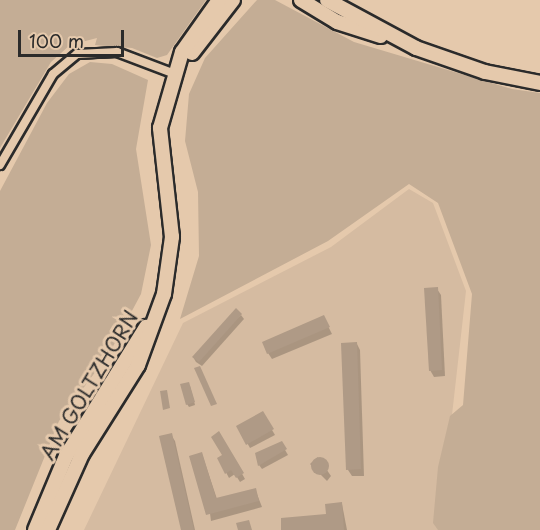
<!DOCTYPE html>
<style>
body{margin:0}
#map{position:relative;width:540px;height:530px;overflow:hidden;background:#e5c9ac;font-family:"Playpen Sans",sans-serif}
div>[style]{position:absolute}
.built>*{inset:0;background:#d5bba1}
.green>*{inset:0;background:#c4ad95}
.shadow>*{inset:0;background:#0003}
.building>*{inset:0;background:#af9a86}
.round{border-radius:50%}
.roads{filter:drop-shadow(2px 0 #2b2b2b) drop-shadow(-2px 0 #2b2b2b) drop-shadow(0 2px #2b2b2b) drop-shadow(0 -2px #2b2b2b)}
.street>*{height:8px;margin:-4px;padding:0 4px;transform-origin:4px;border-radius:4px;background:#e5c9ac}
.primary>*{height:14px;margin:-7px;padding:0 7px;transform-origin:7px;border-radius:7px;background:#e5c9ac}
span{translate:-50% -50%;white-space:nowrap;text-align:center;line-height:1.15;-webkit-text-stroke:6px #e5c9ac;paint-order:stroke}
.street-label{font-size:20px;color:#2b2b2b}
.scale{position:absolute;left:18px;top:30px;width:106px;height:27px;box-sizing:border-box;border:3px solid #2b2b2b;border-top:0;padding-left:8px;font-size:18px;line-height:21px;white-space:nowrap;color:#2b2b2b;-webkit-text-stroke:4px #e5c9ac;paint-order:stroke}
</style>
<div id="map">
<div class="built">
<div style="clip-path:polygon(409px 189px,433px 203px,466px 291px,439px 530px,84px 530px,183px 323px,331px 247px)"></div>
</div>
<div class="green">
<div style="clip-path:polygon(0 0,206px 0,167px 55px,157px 58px,132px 48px,95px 45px,97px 38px,70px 45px,51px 62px,0 148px)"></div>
<div style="clip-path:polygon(257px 0,275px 0,354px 42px,512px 89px,540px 93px,540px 530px,438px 530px,433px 523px,438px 467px,450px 416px,463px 405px,472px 294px,438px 203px,409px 184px,328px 241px,180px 319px,199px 256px,198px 192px,185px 141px,189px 94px,205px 58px)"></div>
<div style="clip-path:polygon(90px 62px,112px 64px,148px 80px,136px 149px,151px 245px,141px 294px,110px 352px,59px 421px,15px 530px,0 530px,0 191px,47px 103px,69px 74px)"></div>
</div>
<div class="shadow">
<div style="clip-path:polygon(437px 289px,441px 295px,445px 376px,434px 377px,430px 370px)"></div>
<div style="clip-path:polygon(241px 315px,244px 319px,202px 366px,196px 362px,193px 357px)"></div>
<div style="clip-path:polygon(327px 324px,332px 334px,272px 359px,268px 353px)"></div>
<div style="clip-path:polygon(357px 344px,360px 350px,364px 476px,352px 476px,348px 470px)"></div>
<div style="clip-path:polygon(190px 386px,195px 405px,189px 407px,187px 404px)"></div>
<div style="clip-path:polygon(262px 413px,275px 435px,250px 448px,238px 427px)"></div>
<div style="clip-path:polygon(219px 433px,245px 479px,240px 482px,235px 474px,229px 478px,219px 459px,224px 456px)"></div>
<div style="clip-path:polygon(171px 435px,175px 441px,195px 530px,182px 530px)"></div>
<div style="clip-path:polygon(281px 443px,288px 455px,262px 469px,259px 465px)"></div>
<div style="clip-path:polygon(202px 454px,217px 499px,255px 489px,262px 507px,211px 521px)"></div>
<div style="clip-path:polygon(318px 457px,331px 476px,327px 481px,310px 464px)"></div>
<div style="clip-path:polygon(342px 504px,347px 530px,333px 530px)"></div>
</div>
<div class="building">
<div style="clip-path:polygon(438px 287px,442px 370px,429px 371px,424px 288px)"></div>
<div style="clip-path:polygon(236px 308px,242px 314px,199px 362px,192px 357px)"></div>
<div style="clip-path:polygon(324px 315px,330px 327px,267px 354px,262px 342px)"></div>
<div style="clip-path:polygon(357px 342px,361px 469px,346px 470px,341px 343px)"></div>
<div style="clip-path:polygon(200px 366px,217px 404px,211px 406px,194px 368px)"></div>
<div style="clip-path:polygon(189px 382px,195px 402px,186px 405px,180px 384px)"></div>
<div style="clip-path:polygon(167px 390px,170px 408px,163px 410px,160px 391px)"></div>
<div style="clip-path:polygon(263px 411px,274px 429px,246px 445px,236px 426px)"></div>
<div style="clip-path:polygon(219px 431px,244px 473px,236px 478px,231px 470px,225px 474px,217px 458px,222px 455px,211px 437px)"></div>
<div style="clip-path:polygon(172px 433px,194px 530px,181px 530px,159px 436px)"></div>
<div style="clip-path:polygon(282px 441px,287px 449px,258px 466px,255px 453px)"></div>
<div style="clip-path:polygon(202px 452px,216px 498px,256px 488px,259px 501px,206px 515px,189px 456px)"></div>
<div class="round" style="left:311px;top:457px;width:18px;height:18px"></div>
<div style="clip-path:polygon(342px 502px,344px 530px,281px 530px,281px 518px,326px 514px,325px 504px)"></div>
<div style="clip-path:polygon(249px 520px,252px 530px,238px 530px,236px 523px)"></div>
</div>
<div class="roads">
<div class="street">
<div style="left:0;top:165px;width:105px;rotate:-59.8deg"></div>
<div style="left:53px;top:74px;width:31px;rotate:-40deg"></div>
<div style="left:77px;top:54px;width:40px;rotate:-2.9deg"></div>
<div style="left:117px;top:52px;width:62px;rotate:20.8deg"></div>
</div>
<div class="primary">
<div style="left:301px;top:0;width:42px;rotate:31.4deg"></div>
<div style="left:337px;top:22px;width:46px;rotate:17.7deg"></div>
<div style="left:327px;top:0;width:101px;rotate:28.3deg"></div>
<div style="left:416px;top:48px;width:73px;rotate:19.2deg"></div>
<div style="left:485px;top:72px;width:56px;rotate:11.3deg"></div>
<div style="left:192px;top:53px;width:67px;rotate:-52.3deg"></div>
<div style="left:35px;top:530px;width:80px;rotate:-67.3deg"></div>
<div style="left:66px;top:456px;width:152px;rotate:-58.2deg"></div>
<div style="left:48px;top:530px;width:83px;rotate:-65.9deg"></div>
<div style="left:82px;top:454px;width:105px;rotate:-57.8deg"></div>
<div style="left:138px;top:365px;width:76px;rotate:-69.9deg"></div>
<div style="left:164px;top:294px;width:58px;rotate:-82deg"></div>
<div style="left:172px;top:237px;width:110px;rotate:-96.3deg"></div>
<div style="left:160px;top:128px;width:79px;rotate:-73.9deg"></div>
<div style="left:182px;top:52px;width:64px;rotate:-54.6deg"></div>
</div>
</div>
<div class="street-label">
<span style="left:89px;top:385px;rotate:-59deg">AM GOLTZHORN</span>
</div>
<div class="scale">100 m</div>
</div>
